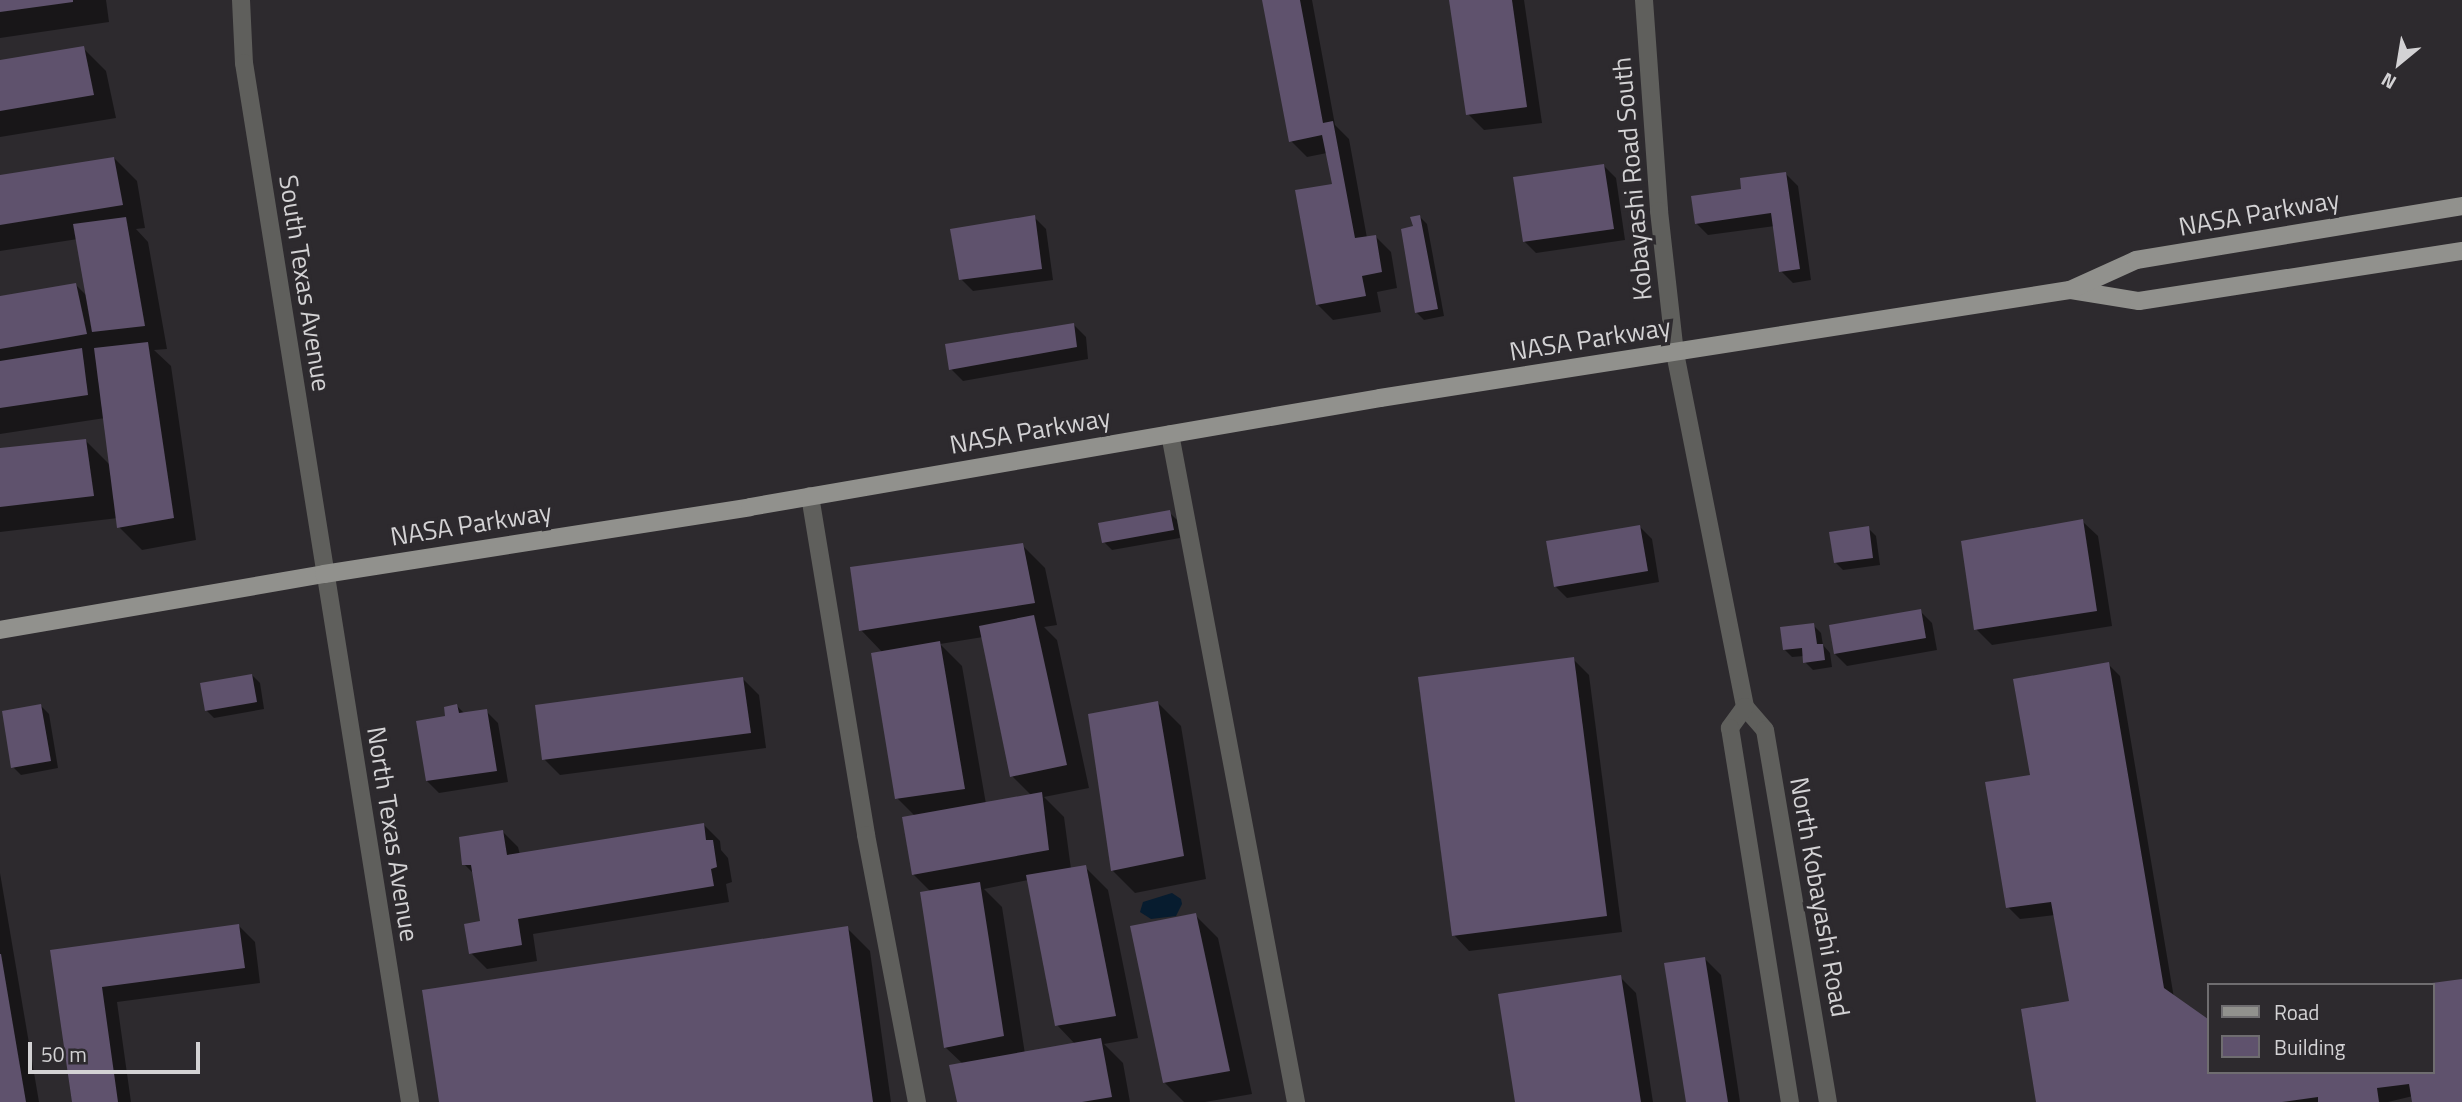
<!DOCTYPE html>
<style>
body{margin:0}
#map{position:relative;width:2462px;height:1102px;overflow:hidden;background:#2d2a2e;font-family:"Titillium Web",sans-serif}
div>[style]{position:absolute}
.water>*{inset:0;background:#071c2f}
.shadow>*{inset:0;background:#0007}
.building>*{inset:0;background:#5f526d}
.minor>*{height:18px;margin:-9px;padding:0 9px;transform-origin:9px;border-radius:9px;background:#5f5f5c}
.major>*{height:18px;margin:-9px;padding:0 9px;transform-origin:9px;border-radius:9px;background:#91918d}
span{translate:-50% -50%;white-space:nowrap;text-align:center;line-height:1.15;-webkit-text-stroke:7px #2d2a2e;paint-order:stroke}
.street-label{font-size:26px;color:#d3d2d4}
.legend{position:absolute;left:2207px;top:983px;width:228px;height:91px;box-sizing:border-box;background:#2d2a2e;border:2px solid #6f6d70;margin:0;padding:9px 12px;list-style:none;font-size:21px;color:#d3d2d4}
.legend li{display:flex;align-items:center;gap:14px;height:35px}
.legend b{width:35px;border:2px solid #6f6d70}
.north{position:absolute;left:2364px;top:28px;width:70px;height:70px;-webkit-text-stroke:5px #2d2a2e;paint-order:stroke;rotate:210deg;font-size:19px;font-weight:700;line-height:28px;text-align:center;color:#d3d2d4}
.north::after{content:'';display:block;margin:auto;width:24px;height:32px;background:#d3d2d4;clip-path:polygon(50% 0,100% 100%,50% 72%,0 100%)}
.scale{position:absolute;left:28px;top:1042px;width:172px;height:32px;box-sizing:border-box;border:4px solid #d3d2d4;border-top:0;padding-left:9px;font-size:21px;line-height:24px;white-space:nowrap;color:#d3d2d4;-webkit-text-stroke:5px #2d2a2e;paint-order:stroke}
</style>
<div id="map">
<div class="water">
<div style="clip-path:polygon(1172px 893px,1181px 899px,1182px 904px,1176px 916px,1151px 919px,1140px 912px,1143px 902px)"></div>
</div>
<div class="shadow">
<div style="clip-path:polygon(0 0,106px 0,109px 22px,0 38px)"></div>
<div style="clip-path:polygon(1263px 0,1312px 0,1335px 125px,1349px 139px,1367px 238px,1375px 236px,1391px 252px,1397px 288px,1377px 292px,1381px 312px,1333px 320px,1317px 304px,1334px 186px,1327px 153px,1307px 157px,1291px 141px)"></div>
<div style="clip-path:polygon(1451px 0,1524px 0,1542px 123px,1484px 130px,1468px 114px)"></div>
<div style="clip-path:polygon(83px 48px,106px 71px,116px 118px,0 137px,0 62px)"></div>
<div style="clip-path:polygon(114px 158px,137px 181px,145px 228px,136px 229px,148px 242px,167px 349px,154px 350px,171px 366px,196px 540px,142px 550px,119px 527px,118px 518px,0 532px,0 450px,85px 440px,111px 466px,105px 418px,0 434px,0 297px,76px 285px,88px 297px,78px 239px,0 251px,0 177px)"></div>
<div style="clip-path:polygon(1604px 166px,1616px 178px,1625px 240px,1536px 253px,1524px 241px)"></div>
<div style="clip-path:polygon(1786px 174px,1798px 186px,1811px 280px,1793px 283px,1781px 271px,1775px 226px,1708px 235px,1696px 223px,1743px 191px)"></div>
<div style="clip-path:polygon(1034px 217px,1046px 229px,1053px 280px,973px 291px,961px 279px)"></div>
<div style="clip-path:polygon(1420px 217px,1427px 224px,1444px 316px,1424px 320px,1416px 312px,1415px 227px)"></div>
<div style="clip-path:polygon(1074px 325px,1086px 337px,1088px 359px,963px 381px,951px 369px)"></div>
<div style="clip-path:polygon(1169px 512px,1177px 520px,1180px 538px,1112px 550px,1104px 542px)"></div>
<div style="clip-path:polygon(2082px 521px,2098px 536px,2112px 626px,1992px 645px,1976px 629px)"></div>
<div style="clip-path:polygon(1640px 527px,1652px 539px,1659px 582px,1567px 598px,1555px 586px)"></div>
<div style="clip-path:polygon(1868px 528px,1876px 536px,1880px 565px,1843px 570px,1835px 562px)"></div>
<div style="clip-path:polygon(evenodd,1022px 545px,1045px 568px,1057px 625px,1044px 627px,1057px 640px,1089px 788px,1044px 797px,1064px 817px,1071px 869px,1085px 867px,1108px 890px,1138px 1038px,1104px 1044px,1123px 1063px,1130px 1102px,959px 1102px,963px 1064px,945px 1047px,931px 892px,914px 875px,915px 816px,897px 798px,883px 653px,861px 630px,1022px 545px,983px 637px,1012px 776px,1032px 796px,986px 804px,962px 666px,940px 644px,983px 637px,1022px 545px,1028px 880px,1057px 1025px,1076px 1045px,1025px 1054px,1002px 907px,984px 889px,1028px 880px)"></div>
<div style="clip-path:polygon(1920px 611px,1932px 623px,1937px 650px,1847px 666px,1835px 654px)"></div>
<div style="clip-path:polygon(1813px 625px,1821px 633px,1823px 645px,1830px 653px,1832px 667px,1813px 670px,1805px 662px,1804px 656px,1792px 657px,1784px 649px)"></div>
<div style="clip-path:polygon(1573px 659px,1589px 675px,1622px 932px,1469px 951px,1454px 935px)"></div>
<div style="clip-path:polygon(2108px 664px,2120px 676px,2174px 998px,2208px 1021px,2208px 1072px,2432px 1072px,2462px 980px,2462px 1102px,2414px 1102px,2413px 1096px,2388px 1102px,2038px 1102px,2071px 1002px,2055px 915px,2020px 919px,2008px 907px,2033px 776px)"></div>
<div style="clip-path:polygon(252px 675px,260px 683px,264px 709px,214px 718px,206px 710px)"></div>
<div style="clip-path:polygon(743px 679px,759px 695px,766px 748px,560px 775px,544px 759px)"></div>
<div style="clip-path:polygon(1158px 703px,1181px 726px,1206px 879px,1135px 893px,1112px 870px)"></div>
<div style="clip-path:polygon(41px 706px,49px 714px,58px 768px,21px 775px,13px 767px)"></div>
<div style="clip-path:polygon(457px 706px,465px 714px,486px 711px,498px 723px,508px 782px,439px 793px,427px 781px)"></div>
<div style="clip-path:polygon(704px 825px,720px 841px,721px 850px,728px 858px,732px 882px,726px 884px,729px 902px,533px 934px,537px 961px,487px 969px,471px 953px,482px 923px,474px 874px,464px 864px,503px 832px,518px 847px,520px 855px)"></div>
<div style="clip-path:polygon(0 873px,39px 1102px,0 1102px)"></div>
<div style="clip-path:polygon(1195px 915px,1218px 938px,1252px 1094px,1205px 1102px,1184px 1102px,1164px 1082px)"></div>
<div style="clip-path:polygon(239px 926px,255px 942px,260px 983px,117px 1002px,131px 1102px,73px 1102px,52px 951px)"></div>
<div style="clip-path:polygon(847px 928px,870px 951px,891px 1102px,440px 1102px)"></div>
<div style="clip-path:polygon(1705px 959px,1721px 975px,1740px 1102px,1687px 1102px)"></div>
<div style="clip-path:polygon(1620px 977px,1636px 993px,1653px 1102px,1516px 1102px)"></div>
</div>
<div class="building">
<div style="clip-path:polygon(0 0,73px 0,73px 2px,0 12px)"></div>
<div style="clip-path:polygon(1262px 0,1300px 0,1323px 123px,1333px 121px,1355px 238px,1376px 235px,1382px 272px,1362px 276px,1366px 296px,1316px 305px,1295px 190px,1332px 184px,1322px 135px,1289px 142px)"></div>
<div style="clip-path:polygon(1449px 0,1512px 0,1527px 107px,1466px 115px)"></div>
<div style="clip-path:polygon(84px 46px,94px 95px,0 111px,0 60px)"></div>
<div style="clip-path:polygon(114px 157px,123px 205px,0 225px,0 175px)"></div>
<div style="clip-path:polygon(1604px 164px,1614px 229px,1523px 242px,1513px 177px)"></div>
<div style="clip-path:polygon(1786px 172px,1800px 269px,1779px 272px,1771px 213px,1695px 224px,1691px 196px,1741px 189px,1740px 178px)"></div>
<div style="clip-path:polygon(1035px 215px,1042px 269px,959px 280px,950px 229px)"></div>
<div style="clip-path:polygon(1420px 215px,1438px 309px,1415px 313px,1401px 229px,1413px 226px,1410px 217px)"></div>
<div style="clip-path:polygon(126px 217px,145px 326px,92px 332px,73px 224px)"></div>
<div style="clip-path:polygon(76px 283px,87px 334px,0 349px,0 296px)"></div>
<div style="clip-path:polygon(1074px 323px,1077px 347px,949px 370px,945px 344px)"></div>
<div style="clip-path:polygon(148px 342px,174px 518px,117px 528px,94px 348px)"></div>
<div style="clip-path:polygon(82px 348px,88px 395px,0 408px,0 361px)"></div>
<div style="clip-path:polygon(86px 439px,94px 496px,0 507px,0 448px)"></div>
<div style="clip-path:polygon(1170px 510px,1174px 530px,1102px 543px,1098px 523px)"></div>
<div style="clip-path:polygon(2083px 519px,2097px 611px,1974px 630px,1961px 541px)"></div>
<div style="clip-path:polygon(1640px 525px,1648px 571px,1554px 587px,1546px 541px)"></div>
<div style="clip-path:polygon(1869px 526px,1873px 558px,1834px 563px,1829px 532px)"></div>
<div style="clip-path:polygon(1023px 543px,1035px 603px,859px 631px,850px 567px)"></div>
<div style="clip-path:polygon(1921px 609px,1926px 638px,1834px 654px,1829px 625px)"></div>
<div style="clip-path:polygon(1034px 615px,1067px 765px,1010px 777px,979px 626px)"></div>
<div style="clip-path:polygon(1814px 623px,1817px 644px,1823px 644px,1825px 660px,1803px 663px,1802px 648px,1783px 650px,1780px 627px)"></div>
<div style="clip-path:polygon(940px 641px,965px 789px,895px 799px,871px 653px)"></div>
<div style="clip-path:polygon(1574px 657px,1607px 916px,1452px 936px,1418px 677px)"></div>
<div style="clip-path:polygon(2109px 662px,2164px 988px,2208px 1019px,2208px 1072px,2432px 1072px,2432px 983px,2462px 979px,2462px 1102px,2412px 1102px,2409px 1084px,2377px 1088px,2379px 1102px,2318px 1102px,2318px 1097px,2282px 1102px,2036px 1102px,2021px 1009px,2069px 1001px,2051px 902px,2006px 908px,1985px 782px,2030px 775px,2013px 679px)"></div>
<div style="clip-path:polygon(252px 674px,257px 702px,205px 711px,200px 683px)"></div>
<div style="clip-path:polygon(743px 677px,751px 733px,542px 760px,535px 705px)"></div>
<div style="clip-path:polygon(1158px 701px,1184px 856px,1111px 871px,1088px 714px)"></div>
<div style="clip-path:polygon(41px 704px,51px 761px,11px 768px,2px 711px)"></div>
<div style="clip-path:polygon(457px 704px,459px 713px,487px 709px,497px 771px,426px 781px,416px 721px,445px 716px,444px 707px)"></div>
<div style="clip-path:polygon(1042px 792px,1049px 850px,912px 875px,902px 817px)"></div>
<div style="clip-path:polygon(704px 823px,706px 840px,713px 840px,717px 867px,711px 869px,714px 886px,518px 919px,522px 945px,469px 954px,464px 924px,480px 921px,471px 865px,462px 865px,459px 837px,503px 830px,507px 855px)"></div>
<div style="clip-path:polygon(1086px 865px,1116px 1016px,1055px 1026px,1026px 875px)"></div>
<div style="clip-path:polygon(980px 882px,1004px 1036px,944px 1048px,920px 892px)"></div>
<div style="clip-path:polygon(1196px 913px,1230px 1071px,1163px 1083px,1130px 926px)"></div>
<div style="clip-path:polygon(239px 924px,245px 968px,102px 987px,118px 1102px,72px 1102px,50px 950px)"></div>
<div style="clip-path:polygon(848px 926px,873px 1102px,439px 1102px,422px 990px)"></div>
<div style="clip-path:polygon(0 954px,1px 954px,26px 1102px,0 1102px)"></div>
<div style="clip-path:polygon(1705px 957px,1728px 1102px,1686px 1102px,1664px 963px)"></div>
<div style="clip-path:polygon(1621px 975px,1641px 1102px,1515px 1102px,1498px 994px)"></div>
<div style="clip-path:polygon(1101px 1038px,1112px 1097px,1082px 1102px,957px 1102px,949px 1065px)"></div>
</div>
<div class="minor">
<div style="left:241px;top:0;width:63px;rotate:87.3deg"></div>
<div style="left:244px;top:63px;width:1052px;rotate:80.92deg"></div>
<div style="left:1644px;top:0;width:212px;rotate:85.9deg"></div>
<div style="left:1659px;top:211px;width:143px;rotate:83.6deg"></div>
<div style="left:1675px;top:353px;width:361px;rotate:78.8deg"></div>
<div style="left:1745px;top:707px;width:30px;rotate:49deg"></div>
<div style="left:1765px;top:730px;width:377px;rotate:80.4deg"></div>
<div style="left:1170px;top:434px;width:680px;rotate:79.32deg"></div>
<div style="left:810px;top:496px;width:344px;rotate:80.6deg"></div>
<div style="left:866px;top:835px;width:272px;rotate:79.2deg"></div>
<div style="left:1745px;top:707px;width:26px;rotate:126deg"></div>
<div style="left:1730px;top:728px;width:379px;rotate:80.9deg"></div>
</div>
<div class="major">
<div style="left:2071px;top:290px;width:69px;rotate:9.2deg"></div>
<div style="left:2139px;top:301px;width:327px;rotate:-8.8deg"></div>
<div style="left:0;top:630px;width:329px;rotate:-9.8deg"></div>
<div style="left:324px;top:574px;width:431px;rotate:-8.9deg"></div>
<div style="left:750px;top:507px;width:639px;rotate:-9.82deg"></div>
<div style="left:1380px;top:398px;width:698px;rotate:-8.9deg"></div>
<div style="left:2070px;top:290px;width:72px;rotate:-24.4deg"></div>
<div style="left:2136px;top:260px;width:330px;rotate:-9.4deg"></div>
</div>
<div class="street-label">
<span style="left:1632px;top:179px;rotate:-95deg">Kobayashi Road South</span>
<span style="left:2259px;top:213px;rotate:-10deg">NASA Parkway</span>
<span style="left:305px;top:283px;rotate:81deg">South Texas Avenue</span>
<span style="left:1590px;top:339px;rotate:-9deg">NASA Parkway</span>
<span style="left:1030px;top:431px;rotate:-10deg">NASA Parkway</span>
<span style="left:471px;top:524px;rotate:-9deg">NASA Parkway</span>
<span style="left:393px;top:834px;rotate:81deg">North Texas Avenue</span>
<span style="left:1820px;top:897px;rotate:80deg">North Kobayashi Road</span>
</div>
<ul class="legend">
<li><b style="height:9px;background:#91918d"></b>Road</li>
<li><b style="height:19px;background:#5f526d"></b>Building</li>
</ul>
<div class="north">N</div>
<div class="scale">50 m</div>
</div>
